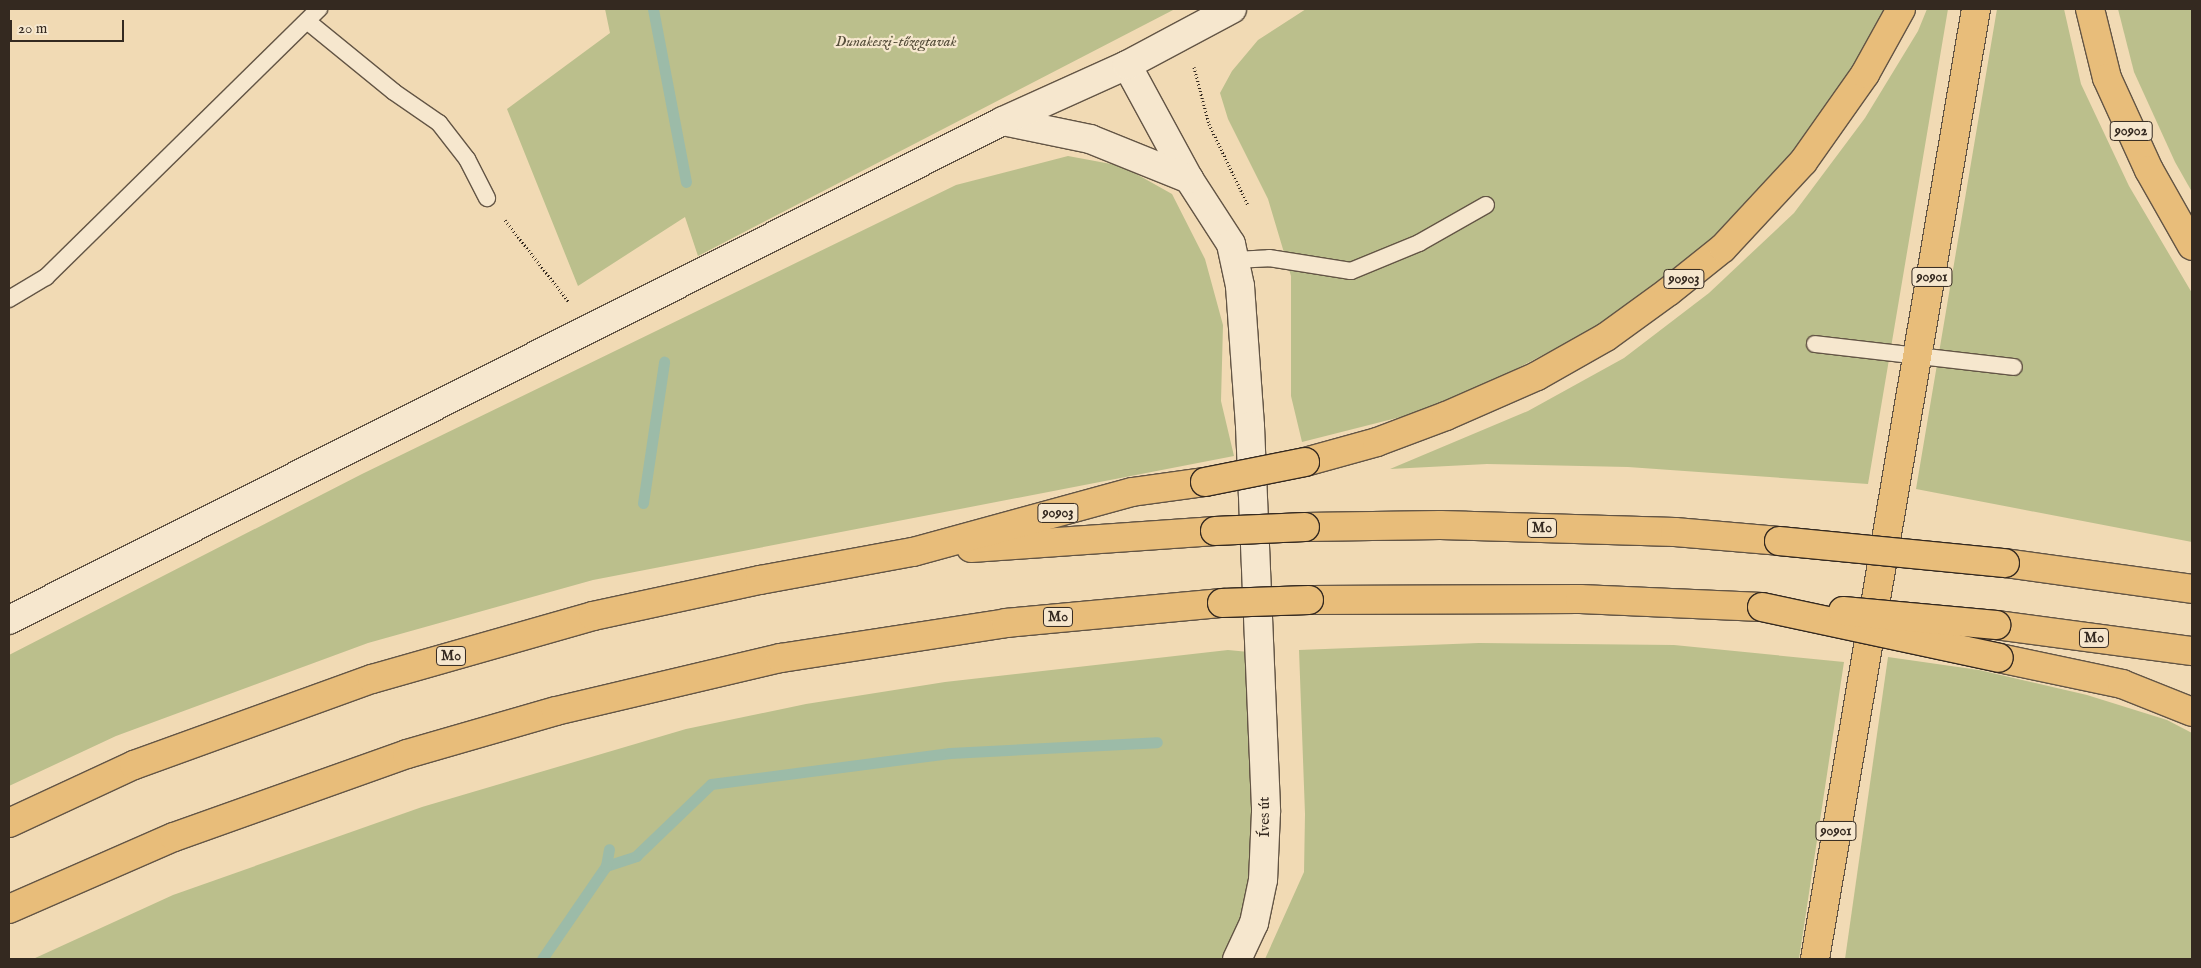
<!DOCTYPE html>
<meta charset="utf-8">
<style>
body{margin:0}
#map{position:relative;width:2201px;height:968px;overflow:hidden;background:#f1dab4;font-family:"IM FELL English",serif}
div>[style]{position:absolute}
.green>*{inset:0;background:#bbbf8c}
.stream>*{height:11px;margin:-5.5px;padding:0 5.5px;transform-origin:5.5px;border-radius:5.5px;background:#9cbba8}
.path>*{height:3px;margin-top:-1.5px;transform-origin:0;background:repeating-linear-gradient(90deg,#342920 0 1px,transparent 0 3.5px)}
.roads{filter:drop-shadow(1px 0 #635545) drop-shadow(-1px 0 #635545) drop-shadow(0 1px #635545) drop-shadow(0 -1px #635545)}
.service>*{height:16px;margin:-8px;padding:0 8px;transform-origin:8px;border-radius:8px;background:#f6e7ce}
.minor>*{height:28px;margin:-14px;padding:0 14px;transform-origin:14px;border-radius:14px;background:#f6e7ce}
.trunk>*{height:28px;margin:-14px;padding:0 14px;transform-origin:14px;border-radius:14px;background:#e8bd7a}
.bridges{filter:drop-shadow(1px 0 #342920) drop-shadow(-1px 0 #342920) drop-shadow(0 1px #342920) drop-shadow(0 -1px #342920)}
.trunk-bridge>*{height:28px;margin:-14px;padding:0 14px;transform-origin:14px;border-radius:14px;background:#e8bd7a}
span{translate:-50% -50%;white-space:nowrap;text-align:center;line-height:1.15;-webkit-text-stroke:4.5px #f6e7ce;paint-order:stroke}
.shield-label span{padding:1px 4px;background:#f6e7ce;border:1px solid;border-radius:4px;-webkit-text-stroke-width:0}
.shield-label{font-size:14px;color:#342920;font-weight:700}
.park-label{font-size:15px;color:#564e3b;font-style:italic}
.street-label{font-size:15px;color:#342920}
.frame{position:absolute;inset:0;border:10px solid #342920;pointer-events:none}
.scale{position:absolute;left:10px;top:20px;width:114px;height:22px;box-sizing:border-box;border:2px solid #342920;border-top:0;padding-left:6px;font-size:15px;line-height:18px;white-space:nowrap;color:#342920;-webkit-text-stroke:4px #f6e7ce;paint-order:stroke}
</style>
<div id="map">
<div class="green">
<div style="clip-path:polygon(605px 9px,1175px 9px,698px 256px,685px 217px,578px 286px,507px 109px,610px 33px)"></div>
<div style="clip-path:polygon(1306px 9px,1890px 9px,1858px 67px,1789px 159px,1709px 242px,1601px 325px,1444px 406px,1302px 442px,1291px 396px,1291px 276px,1268px 199px,1228px 119px,1220px 93px,1232px 71px,1258px 40px)"></div>
<div style="clip-path:polygon(1927px 9px,1948px 9px,1868px 484px,1628px 467px,1487px 464px,1390px 469px,1528px 411px,1624px 358px,1709px 293px,1794px 213px,1865px 118px,1918px 31px)"></div>
<div style="clip-path:polygon(1997px 9px,2064px 9px,2081px 84px,2129px 186px,2192px 293px,2192px 542px,1916px 489px)"></div>
<div style="clip-path:polygon(2118px 9px,2192px 9px,2192px 192px,2175px 162px,2134px 72px)"></div>
<div style="clip-path:polygon(1068px 156px,1122px 166px,1172px 194px,1205px 259px,1223px 325px,1221px 401px,1234px 456px,593px 580px,368px 643px,116px 736px,9px 786px,9px 655px,362px 474px,956px 185px)"></div>
<div style="clip-path:polygon(1479px 643px,1674px 645px,1844px 662px,1799px 959px,1265px 959px,1304px 872px,1305px 814px,1299px 650px)"></div>
<div style="clip-path:polygon(1228px 650px,1249px 652px,1256px 881px,1226px 959px,33px 959px,173px 895px,422px 807px,686px 729px,806px 704px,945px 682px)"></div>
<div style="clip-path:polygon(1888px 657px,1979px 670px,2087px 695px,2167px 720px,2192px 733px,2192px 959px,1845px 959px)"></div>
</div>
<div class="stream">
<div style="left:653px;top:9px;width:176px;rotate:79.2deg"></div>
<div style="left:643px;top:503px;width:143px;rotate:-81.5deg"></div>
<div style="left:606px;top:866px;width:32px;rotate:-18deg"></div>
<div style="left:636px;top:856px;width:104px;rotate:-43.8deg"></div>
<div style="left:711px;top:784px;width:241px;rotate:-7.4deg"></div>
<div style="left:950px;top:753px;width:207px;rotate:-3deg"></div>
<div style="left:542px;top:959px;width:113px;rotate:-55.5deg"></div>
<div style="left:606px;top:866px;width:17px;rotate:-80deg"></div>
</div>
<div class="path">
<div style="left:1194px;top:67px;width:59px;rotate:75.3deg"></div>
<div style="left:1209px;top:124px;width:90px;rotate:64.3deg"></div>
<div style="left:505px;top:220px;width:104px;rotate:52deg"></div>
</div>
<div class="roads">
<div class="service">
<div style="left:307px;top:21px;width:112px;rotate:39.2deg"></div>
<div style="left:394px;top:92px;width:55px;rotate:34.6deg"></div>
<div style="left:439px;top:123px;width:46px;rotate:52.1deg"></div>
<div style="left:467px;top:159px;width:44px;rotate:62.9deg"></div>
<div style="left:1234px;top:260px;width:35px;rotate:-3deg"></div>
<div style="left:1269px;top:258px;width:83px;rotate:9deg"></div>
<div style="left:1351px;top:271px;width:74px;rotate:-22.4deg"></div>
<div style="left:1419px;top:243px;width:77px;rotate:-29.6deg"></div>
<div style="left:9px;top:299px;width:43px;rotate:-30.7deg"></div>
<div style="left:46px;top:277px;width:383px;rotate:-44.5deg"></div>
<div style="left:1815px;top:344px;width:200px;rotate:6.6deg"></div>
</div>
<div class="minor">
<div style="left:1127px;top:65px;width:130px;rotate:61.5deg"></div>
<div style="left:1189px;top:179px;width:77px;rotate:57.1deg"></div>
<div style="left:1231px;top:244px;width:43px;rotate:77.9deg"></div>
<div style="left:1240px;top:286px;width:140px;rotate:85.9deg"></div>
<div style="left:1250px;top:426px;width:386px;rotate:87.6deg"></div>
<div style="left:1266px;top:812px;width:68px;rotate:92.5deg"></div>
<div style="left:1263px;top:880px;width:44px;rotate:101.8deg"></div>
<div style="left:1254px;top:923px;width:40px;rotate:115deg"></div>
<div style="left:1003px;top:121px;width:89px;rotate:11.7deg"></div>
<div style="left:1090px;top:139px;width:107px;rotate:22deg"></div>
<div style="left:9px;top:620px;width:1112px;rotate:-26.66deg"></div>
<div style="left:1003px;top:121px;width:136px;rotate:-24.3deg"></div>
<div style="left:1127px;top:65px;width:119px;rotate:-28.1deg"></div>
</div>
<div class="trunk">
<div style="left:2090px;top:9px;width:71px;rotate:76.2deg"></div>
<div style="left:2107px;top:78px;width:101px;rotate:65.5deg"></div>
<div style="left:2149px;top:170px;width:87px;rotate:60.5deg"></div>
<div style="left:1305px;top:462px;width:75px;rotate:-15.5deg"></div>
<div style="left:1377px;top:442px;width:74px;rotate:-20.6deg"></div>
<div style="left:1446px;top:416px;width:99px;rotate:-23.7deg"></div>
<div style="left:1537px;top:376px;width:79px;rotate:-29.5deg"></div>
<div style="left:1606px;top:337px;width:77px;rotate:-36deg"></div>
<div style="left:1668px;top:292px;width:70px;rotate:-38.7deg"></div>
<div style="left:1723px;top:248px;width:117px;rotate:-47.1deg"></div>
<div style="left:1803px;top:162px;width:108px;rotate:-54.8deg"></div>
<div style="left:1865px;top:74px;width:74px;rotate:-61deg"></div>
<div style="left:1305px;top:527px;width:135px;rotate:-0.8deg"></div>
<div style="left:1440px;top:525px;width:235px;rotate:1.7deg"></div>
<div style="left:1675px;top:532px;width:104px;rotate:4.9deg"></div>
<div style="left:971px;top:548px;width:245px;rotate:-4deg"></div>
<div style="left:2005px;top:563px;width:189px;rotate:7.9deg"></div>
<div style="left:1309px;top:600px;width:271px;rotate:-0.2deg"></div>
<div style="left:1580px;top:599px;width:182px;rotate:2.5deg"></div>
<div style="left:1996px;top:625px;width:198px;rotate:7.6deg"></div>
<div style="left:1999px;top:658px;width:126px;rotate:11.9deg"></div>
<div style="left:2122px;top:684px;width:75px;rotate:21.8deg"></div>
<div style="left:9px;top:823px;width:138px;rotate:-24.9deg"></div>
<div style="left:134px;top:765px;width:253px;rotate:-19.9deg"></div>
<div style="left:372px;top:679px;width:230px;rotate:-15.9deg"></div>
<div style="left:593px;top:616px;width:171px;rotate:-12.2deg"></div>
<div style="left:760px;top:580px;width:156px;rotate:-10.4deg"></div>
<div style="left:913px;top:552px;width:227px;rotate:-15.3deg"></div>
<div style="left:1132px;top:492px;width:74px;rotate:-7.8deg"></div>
<div style="left:9px;top:909px;width:180px;rotate:-23.6deg"></div>
<div style="left:174px;top:837px;width:247px;rotate:-19.6deg"></div>
<div style="left:407px;top:754px;width:155px;rotate:-16.1deg"></div>
<div style="left:556px;top:711px;width:231px;rotate:-13.3deg"></div>
<div style="left:781px;top:658px;width:228px;rotate:-8.8deg"></div>
<div style="left:1006px;top:623px;width:217px;rotate:-5.3deg"></div>
<div style="left:1815px;top:959px;width:964px;rotate:-80.38deg"></div>
</div>
</div>
<div class="bridges">
<div class="trunk-bridge">
<div style="left:1205px;top:482px;width:102px;rotate:-11.3deg"></div>
<div style="left:1215px;top:531px;width:90px;rotate:-2.5deg"></div>
<div style="left:1779px;top:541px;width:227px;rotate:5.6deg"></div>
<div style="left:1222px;top:603px;width:87px;rotate:-2deg"></div>
<div style="left:1762px;top:607px;width:242px;rotate:12.1deg"></div>
<div style="left:1843px;top:611px;width:154px;rotate:5.2deg"></div>
</div>
</div>
<div class="shield-label">
<span style="left:2131px;top:131px">90902</span>
<span style="left:1932px;top:277px">90901</span>
<span style="left:1684px;top:279px">90903</span>
<span style="left:1058px;top:513px">90903</span>
<span style="left:1542px;top:528px">M0</span>
<span style="left:1058px;top:617px">M0</span>
<span style="left:2094px;top:638px">M0</span>
<span style="left:451px;top:656px">M0</span>
<span style="left:1836px;top:831px">90901</span>
</div>
<div class="park-label">
<span style="left:896px;top:42px">Dunakeszi-tőzegtavak</span>
</div>
<div class="street-label">
<span style="left:1265px;top:817px;rotate:-90deg">Íves út</span>
</div>
<div class="frame"></div>
<div class="scale">20 m</div>
</div>
